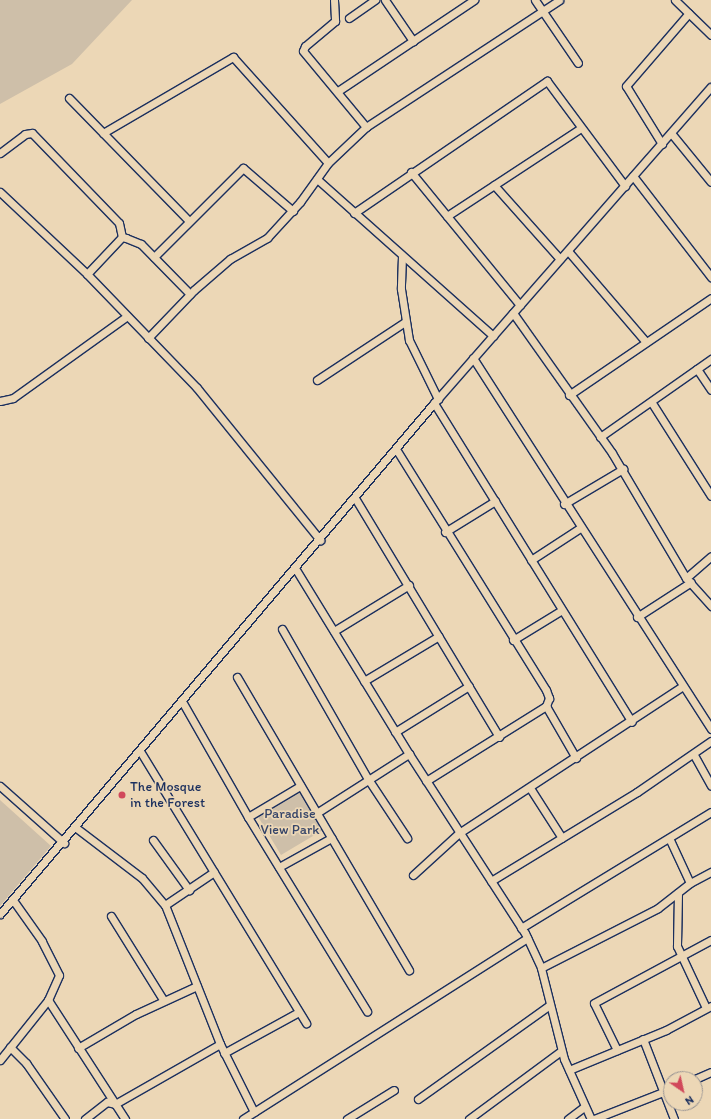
<!DOCTYPE html>
<style>
body{margin:0}
#map{position:relative;width:711px;height:1119px;overflow:hidden;background:#ecd7b6;font-family:Itim,sans-serif}
div>[style]{position:absolute}
.green>*{inset:0;background:#cebfa9}
.roads{filter:drop-shadow(1px 0 #1b2f5e) drop-shadow(-1px 0 #1b2f5e) drop-shadow(0 1px #1b2f5e) drop-shadow(0 -1px #1b2f5e)}
.street>*{height:7px;margin:-3.5px;padding:0 3.5px;transform-origin:3.5px;border-radius:3.5px;background:#ecd7b6}
.dots>*{width:11px;height:11px;translate:-50% -50%;box-sizing:border-box;border:2px solid #ecd7b6;border-radius:50%}
span{translate:-50% -50%;white-space:nowrap;text-align:center;line-height:1.15;-webkit-text-stroke:3.5px #ecd7b6;paint-order:stroke}
.poi-label{font-size:14px;color:#1b2f5e}
.left{translate:0 -50%;text-align:left}
.park-label{font-size:14px;color:#364569}
.north{position:absolute;left:663px;top:1071px;width:40px;height:40px;box-sizing:border-box;background:#ecd7b6;border:1px solid #989493;border-radius:50%;rotate:146deg;font-size:11px;font-weight:700;line-height:16px;text-align:center;color:#1b2f5e}
.north::after{content:'';display:block;margin:auto;width:14px;height:18px;background:#d1495b;clip-path:polygon(50% 0,100% 100%,50% 72%,0 100%)}
</style>
<div id="map">
<div class="green">
<div style="clip-path:polygon(0 0,132px 0,72px 64px,0 104px)"></div>
<div style="clip-path:polygon(299px 790px,323px 830px,281px 855px,257px 815px)"></div>
<div style="clip-path:polygon(0 800px,51px 846px,0 906px)"></div>
</div>
<div class="roads">
<div class="street">
<div style="left:334px;top:0;width:21px;rotate:87deg"></div>
<div style="left:335px;top:21px;width:39px;rotate:140deg"></div>
<div style="left:305px;top:46px;width:5px;rotate:112deg"></div>
<div style="left:303px;top:51px;width:99px;rotate:50.3deg"></div>
<div style="left:385px;top:0;width:50px;rotate:55.7deg"></div>
<div style="left:535px;top:0;width:76px;rotate:55.7deg"></div>
<div style="left:675px;top:0;width:50px;rotate:44.2deg"></div>
<div style="left:349px;top:18px;width:32px;rotate:-35deg"></div>
<div style="left:338px;top:91px;width:164px;rotate:-33.8deg"></div>
<div style="left:69px;top:98px;width:172px;rotate:45.7deg"></div>
<div style="left:103px;top:133px;width:151px;rotate:-30.3deg"></div>
<div style="left:233px;top:57px;width:142px;rotate:48.1deg"></div>
<div style="left:671px;top:133px;width:63px;rotate:50.8deg"></div>
<div style="left:662px;top:144px;width:68px;rotate:-121.8deg"></div>
<div style="left:626px;top:86px;width:96px;rotate:-49.2deg"></div>
<div style="left:0;top:153px;width:31px;rotate:-37deg"></div>
<div style="left:25px;top:134px;width:7px;rotate:-8deg"></div>
<div style="left:32px;top:133px;width:125px;rotate:46deg"></div>
<div style="left:119px;top:223px;width:14px;rotate:78deg"></div>
<div style="left:411px;top:172px;width:172px;rotate:50.7deg"></div>
<div style="left:633px;top:176px;width:128px;rotate:52.3deg"></div>
<div style="left:317px;top:179px;width:236px;rotate:41.7deg"></div>
<div style="left:494px;top:185px;width:99px;rotate:48.3deg"></div>
<div style="left:0;top:192px;width:120px;rotate:43.3deg"></div>
<div style="left:87px;top:274px;width:158px;rotate:46deg"></div>
<div style="left:197px;top:388px;width:196px;rotate:51deg"></div>
<div style="left:354px;top:213px;width:234px;rotate:-34.4deg"></div>
<div style="left:547px;top:81px;width:131px;rotate:53.4deg"></div>
<div style="left:447px;top:216px;width:160px;rotate:-33.3deg"></div>
<div style="left:568px;top:251px;width:120px;rotate:49.4deg"></div>
<div style="left:402px;top:256px;width:33px;rotate:92deg"></div>
<div style="left:401px;top:289px;width:52px;rotate:81.1deg"></div>
<div style="left:409px;top:340px;width:66px;rotate:63.8deg"></div>
<div style="left:154px;top:257px;width:126px;rotate:-45deg"></div>
<div style="left:243px;top:168px;width:66px;rotate:40.7deg"></div>
<div style="left:87px;top:274px;width:51px;rotate:-46.6deg"></div>
<div style="left:122px;top:237px;width:4px;rotate:14deg"></div>
<div style="left:126px;top:238px;width:16px;rotate:22deg"></div>
<div style="left:141px;top:244px;width:70px;rotate:45.6deg"></div>
<div style="left:513px;top:313px;width:171px;rotate:54.7deg"></div>
<div style="left:612px;top:453px;width:145px;rotate:59.4deg"></div>
<div style="left:686px;top:578px;width:38px;rotate:48deg"></div>
<div style="left:148px;top:338px;width:66px;rotate:-46.2deg"></div>
<div style="left:194px;top:290px;width:48px;rotate:-40.7deg"></div>
<div style="left:230px;top:259px;width:43px;rotate:-29.6deg"></div>
<div style="left:267px;top:238px;width:49px;rotate:-47.5deg"></div>
<div style="left:300px;top:202px;width:48px;rotate:-54.3deg"></div>
<div style="left:328px;top:163px;width:52px;rotate:-43.5deg"></div>
<div style="left:366px;top:127px;width:231px;rotate:-33.3deg"></div>
<div style="left:473px;top:358px;width:441px;rotate:57.3deg"></div>
<div style="left:697px;top:369px;width:25px;rotate:56deg"></div>
<div style="left:317px;top:380px;width:105px;rotate:-33.4deg"></div>
<div style="left:569px;top:395px;width:172px;rotate:-34.3deg"></div>
<div style="left:0;top:401px;width:13px;rotate:-13deg"></div>
<div style="left:13px;top:398px;width:140px;rotate:-35.7deg"></div>
<div style="left:434px;top:403px;width:375px;rotate:58.2deg"></div>
<div style="left:652px;top:403px;width:110px;rotate:57.6deg"></div>
<div style="left:600px;top:437px;width:136px;rotate:-35.1deg"></div>
<div style="left:396px;top:449px;width:284px;rotate:58.1deg"></div>
<div style="left:546px;top:690px;width:9px;rotate:69deg"></div>
<div style="left:549px;top:698px;width:9px;rotate:111deg"></div>
<div style="left:546px;top:706px;width:60px;rotate:60deg"></div>
<div style="left:355px;top:498px;width:279px;rotate:58.9deg"></div>
<div style="left:564px;top:504px;width:69px;rotate:-30.7deg"></div>
<div style="left:445px;top:532px;width:59px;rotate:-31.8deg"></div>
<div style="left:531px;top:560px;width:59px;rotate:-33.1deg"></div>
<div style="left:295px;top:568px;width:218px;rotate:58.5deg"></div>
<div style="left:409px;top:754px;width:213px;rotate:57.1deg"></div>
<div style="left:525px;top:933px;width:38px;rotate:65deg"></div>
<div style="left:541px;top:968px;width:94px;rotate:75.8deg"></div>
<div style="left:564px;top:1059px;width:66px;rotate:65.8deg"></div>
<div style="left:686px;top:578px;width:33px;rotate:-41deg"></div>
<div style="left:637px;top:617px;width:64px;rotate:-32.9deg"></div>
<div style="left:282px;top:629px;width:173px;rotate:60.2deg"></div>
<div style="left:368px;top:779px;width:71px;rotate:56.5deg"></div>
<div style="left:334px;top:631px;width:88px;rotate:-31.5deg"></div>
<div style="left:513px;top:640px;width:57px;rotate:-31.5deg"></div>
<div style="left:237px;top:677px;width:340px;rotate:59.6deg"></div>
<div style="left:364px;top:681px;width:87px;rotate:-31deg"></div>
<div style="left:183px;top:703px;width:131px;rotate:60.3deg"></div>
<div style="left:248px;top:817px;width:228px;rotate:58.5deg"></div>
<div style="left:395px;top:732px;width:87px;rotate:-31.9deg"></div>
<div style="left:140px;top:751px;width:319px;rotate:58.6deg"></div>
<div style="left:694px;top:755px;width:35px;rotate:61deg"></div>
<div style="left:426px;top:781px;width:142px;rotate:-32deg"></div>
<div style="left:0;top:786px;width:86px;rotate:41.7deg"></div>
<div style="left:530px;top:788px;width:59px;rotate:57.4deg"></div>
<div style="left:315px;top:814px;width:112px;rotate:-32.6deg"></div>
<div style="left:248px;top:817px;width:61px;rotate:-30.8deg"></div>
<div style="left:75px;top:827px;width:84px;rotate:37.3deg"></div>
<div style="left:142px;top:878px;width:35px;rotate:50deg"></div>
<div style="left:165px;top:905px;width:149px;rotate:68.4deg"></div>
<div style="left:220px;top:1044px;width:76px;rotate:63.4deg"></div>
<div style="left:153px;top:840px;width:62px;rotate:54.2deg"></div>
<div style="left:670px;top:840px;width:47px;rotate:65.1deg"></div>
<div style="left:279px;top:867px;width:60px;rotate:-29.1deg"></div>
<div style="left:413px;top:875px;width:62px;rotate:-42.4deg"></div>
<div style="left:459px;top:833px;width:266px;rotate:-33.3deg"></div>
<div style="left:491px;top:881px;width:171px;rotate:-31.4deg"></div>
<div style="left:637px;top:792px;width:90px;rotate:-34.6deg"></div>
<div style="left:678px;top:893px;width:53px;rotate:91.1deg"></div>
<div style="left:677px;top:946px;width:68px;rotate:64.9deg"></div>
<div style="left:165px;top:905px;width:59px;rotate:-34deg"></div>
<div style="left:0;top:914px;width:670px;rotate:-49.66deg"></div>
<div style="left:434px;top:403px;width:420px;rotate:-48.8deg"></div>
<div style="left:111px;top:916px;width:100px;rotate:58.1deg"></div>
<div style="left:521px;top:928px;width:223px;rotate:-31.4deg"></div>
<div style="left:541px;top:968px;width:131px;rotate:-27.1deg"></div>
<div style="left:658px;top:908px;width:41px;rotate:-38deg"></div>
<div style="left:690px;top:883px;width:24px;rotate:-28deg"></div>
<div style="left:48px;top:1000px;width:142px;rotate:57.1deg"></div>
<div style="left:643px;top:1039px;width:86px;rotate:68.8deg"></div>
<div style="left:10px;top:1047px;width:23px;rotate:45deg"></div>
<div style="left:26px;top:1063px;width:68px;rotate:55.1deg"></div>
<div style="left:78px;top:1048px;width:67px;rotate:-30.4deg"></div>
<div style="left:136px;top:1014px;width:67px;rotate:-24.7deg"></div>
<div style="left:617px;top:1050px;width:52px;rotate:-116.1deg"></div>
<div style="left:594px;top:1003px;width:133px;rotate:-28.3deg"></div>
<div style="left:224px;top:1053px;width:85px;rotate:-28.7deg"></div>
<div style="left:0;top:1060px;width:77px;rotate:-51.3deg"></div>
<div style="left:48px;top:1000px;width:27px;rotate:-66deg"></div>
<div style="left:59px;top:975px;width:38px;rotate:-117deg"></div>
<div style="left:42px;top:941px;width:50px;rotate:-125.3deg"></div>
<div style="left:569px;top:1070px;width:105px;rotate:-22.4deg"></div>
<div style="left:666px;top:1030px;width:51px;rotate:-28.1deg"></div>
<div style="left:695px;top:1079px;width:17px;rotate:-24deg"></div>
<div style="left:418px;top:1099px;width:162px;rotate:-35.5deg"></div>
<div style="left:85px;top:1119px;width:28px;rotate:-38deg"></div>
<div style="left:107px;top:1102px;width:8px;rotate:14deg"></div>
<div style="left:115px;top:1104px;width:121px;rotate:-29.7deg"></div>
<div style="left:243px;top:1119px;width:337px;rotate:-32.5deg"></div>
<div style="left:347px;top:1119px;width:55px;rotate:-31.7deg"></div>
<div style="left:469px;top:1119px;width:114px;rotate:-36.5deg"></div>
<div style="left:568px;top:1119px;width:21px;rotate:-37deg"></div>
<div style="left:594px;top:1119px;width:83px;rotate:-21.3deg"></div>
</div>
</div>
<div class="dots">
<div style="left:122px;top:795px;background:#d1495b"></div>
</div>
<div class="poi-label">
<span class="left" style="left:130px;top:795px">The Mosque<br>in the Forest</span>
</div>
<div class="park-label">
<span style="left:290px;top:822px">Paradise<br>View Park</span>
</div>
<div class="north">N</div>
</div>
